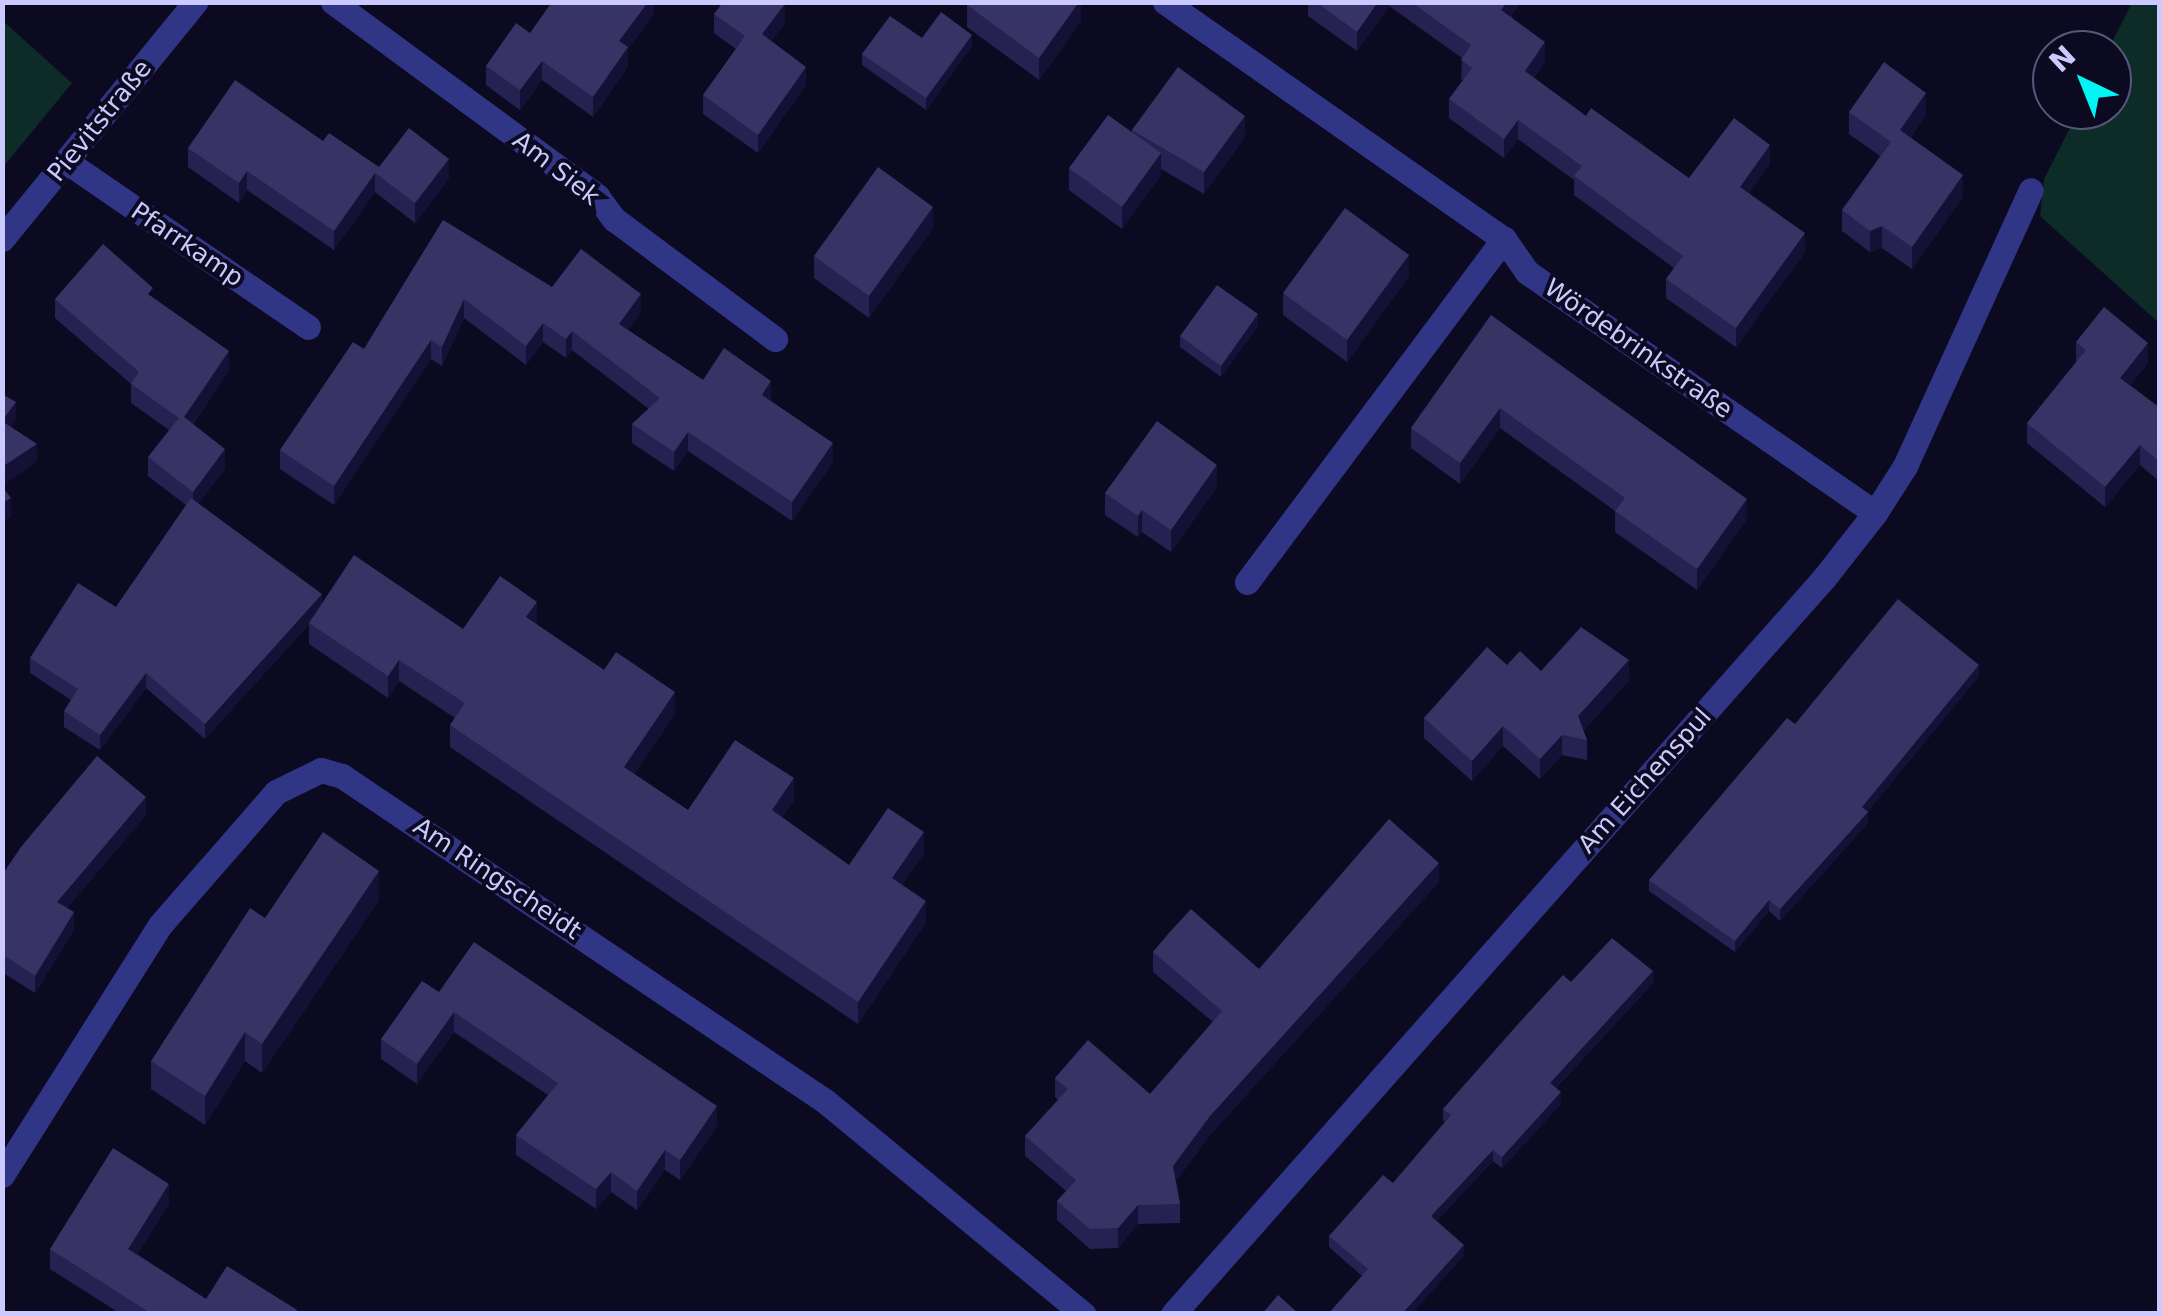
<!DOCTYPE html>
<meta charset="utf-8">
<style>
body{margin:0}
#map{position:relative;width:2162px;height:1316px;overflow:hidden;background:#0c0a21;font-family:"DejaVu Sans",sans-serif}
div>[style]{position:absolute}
.green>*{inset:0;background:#0d2b27}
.lane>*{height:25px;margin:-12.5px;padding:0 12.5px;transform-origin:12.5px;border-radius:12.5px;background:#303585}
.street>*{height:25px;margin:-12.5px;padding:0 12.5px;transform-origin:12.5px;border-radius:12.5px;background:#303585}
.wall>*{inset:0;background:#252151}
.shaded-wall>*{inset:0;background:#141036}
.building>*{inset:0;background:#373364}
span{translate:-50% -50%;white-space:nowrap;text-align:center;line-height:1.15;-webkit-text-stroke:8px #0c0a21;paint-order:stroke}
.street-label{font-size:25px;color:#cbcaff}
.frame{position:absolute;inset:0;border:5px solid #cbcaff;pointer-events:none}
.north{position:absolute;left:2032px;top:30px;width:100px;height:100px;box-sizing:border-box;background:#0c0a21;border:2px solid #58577a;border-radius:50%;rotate:317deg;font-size:28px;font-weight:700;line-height:40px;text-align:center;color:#cbcaff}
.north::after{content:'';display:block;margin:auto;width:35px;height:45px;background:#00f5f5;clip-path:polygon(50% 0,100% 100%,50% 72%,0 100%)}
</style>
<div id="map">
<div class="green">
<div style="clip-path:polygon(2132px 3px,2159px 3px,2159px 323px,2040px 216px,2044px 179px,2079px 110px,2112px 110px,2108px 50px)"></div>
<div style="clip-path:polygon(3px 21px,72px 83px,3px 167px)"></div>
</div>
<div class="lane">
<div style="left:1247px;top:582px;width:429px;rotate:-53.2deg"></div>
</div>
<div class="street">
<div style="left:333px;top:2px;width:328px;rotate:36.3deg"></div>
<div style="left:597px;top:196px;width:29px;rotate:54deg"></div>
<div style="left:614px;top:219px;width:201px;rotate:36.7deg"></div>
<div style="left:1165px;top:2px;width:414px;rotate:35deg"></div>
<div style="left:1504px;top:239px;width:40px;rotate:55.1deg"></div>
<div style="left:1527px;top:272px;width:423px;rotate:34.7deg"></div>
<div style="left:67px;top:162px;width:292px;rotate:34.4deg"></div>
<div style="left:2px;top:239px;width:306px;rotate:-50.8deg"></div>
<div style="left:2px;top:1175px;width:296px;rotate:-57.7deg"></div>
<div style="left:160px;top:925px;width:176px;rotate:-48.9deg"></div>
<div style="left:276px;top:792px;width:50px;rotate:-26.1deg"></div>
<div style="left:321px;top:770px;width:22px;rotate:16deg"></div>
<div style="left:342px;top:776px;width:582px;rotate:33.94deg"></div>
<div style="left:825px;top:1101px;width:335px;rotate:39.5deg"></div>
<div style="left:1173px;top:1314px;width:983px;rotate:-48.51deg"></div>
<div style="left:1824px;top:578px;width:83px;rotate:-51.9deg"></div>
<div style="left:1875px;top:513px;width:56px;rotate:-57.4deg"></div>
<div style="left:1905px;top:466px;width:303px;rotate:-65.5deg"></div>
</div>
<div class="wall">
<div style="clip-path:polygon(654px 2px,654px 13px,628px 49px,628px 67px,593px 117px,542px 80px,520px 110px,486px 85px,486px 66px,530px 33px)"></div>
<div style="clip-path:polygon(1081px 2px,1081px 21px,1039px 80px,967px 27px,967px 5px)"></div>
<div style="clip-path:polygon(1308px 2px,1521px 2px,1511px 16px,1545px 61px,1534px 78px,1586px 116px,1689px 178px,1770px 164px,1749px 193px,1805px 252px,1736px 347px,1666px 298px,1666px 279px,1674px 268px,1574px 195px,1574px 180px,1518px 139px,1504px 158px,1449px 118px,1449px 99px,1463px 80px,1461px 79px,1462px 58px,1389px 6px,1357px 51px,1308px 16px)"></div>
<div style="clip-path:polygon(714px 14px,785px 23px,771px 41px,806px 85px,758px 153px,703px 114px,703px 95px,736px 49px,714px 33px)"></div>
<div style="clip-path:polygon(922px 38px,972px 46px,926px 110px,862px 65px,862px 54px)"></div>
<div style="clip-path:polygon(1849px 112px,1926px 115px,1911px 137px,1963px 197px,1912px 269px,1882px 248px,1870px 252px,1842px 231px,1842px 210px,1880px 156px,1849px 134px)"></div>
<div style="clip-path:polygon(1132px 130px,1245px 137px,1204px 194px,1161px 169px,1161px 175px,1122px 229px,1069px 190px,1069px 168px,1132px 132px)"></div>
<div style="clip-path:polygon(323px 141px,379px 167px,449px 179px,415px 223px,375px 192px,334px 250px,247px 190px,239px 203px,188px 167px,188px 148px)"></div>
<div style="clip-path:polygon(443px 220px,552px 287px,641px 313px,628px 330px,703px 380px,771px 400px,771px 401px,833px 462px,792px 521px,688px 451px,674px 471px,632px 443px,632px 424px,649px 409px,572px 350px,566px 358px,543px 342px,526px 365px,464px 318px,442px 366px,431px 359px,334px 505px,280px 469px,280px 450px,364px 349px)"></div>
<div style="clip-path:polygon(933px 228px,869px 318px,814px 278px,814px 256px)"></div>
<div style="clip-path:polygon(1409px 276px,1347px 362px,1283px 315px,1283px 293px)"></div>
<div style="clip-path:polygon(153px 298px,229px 370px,193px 424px,225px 468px,198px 504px,322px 603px,463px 629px,537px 623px,536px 624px,604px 670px,675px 714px,634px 774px,688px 810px,794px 800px,782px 817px,849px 865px,924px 853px,902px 885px,926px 922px,858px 1024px,450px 747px,450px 725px,455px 718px,399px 681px,388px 698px,309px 644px,309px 624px,205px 739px,146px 688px,100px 750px,64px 727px,64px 711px,71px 700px,30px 673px,30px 658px,116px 607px,186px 505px,148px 476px,148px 457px,169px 430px,131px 403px,131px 384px,55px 318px,55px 299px)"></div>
<div style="clip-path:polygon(1491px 315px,1747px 519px,1697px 590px,1615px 532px,1615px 511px,1500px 428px,1460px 484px,1411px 448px,1411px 428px)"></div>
<div style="clip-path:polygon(1258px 326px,1221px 377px,1180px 347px,1180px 336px)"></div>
<div style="clip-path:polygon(2076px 342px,2148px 363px,2130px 385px,2160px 408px,2160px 482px,2140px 465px,2105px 507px,2027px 443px,2027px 423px,2076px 362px)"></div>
<div style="clip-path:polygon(1217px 487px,1171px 552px,1142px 532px,1138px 537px,1105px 515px,1105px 493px)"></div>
<div style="clip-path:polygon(1507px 665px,1541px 671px,1629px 680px,1583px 731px,1587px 740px,1587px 760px,1562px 755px,1540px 779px,1503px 746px,1472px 781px,1424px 738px,1424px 718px)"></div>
<div style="clip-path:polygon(1979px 676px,1868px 811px,1868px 823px,1780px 921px,1769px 911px,1735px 952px,1649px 891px,1649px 880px,1795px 724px)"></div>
<div style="clip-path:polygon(146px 815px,67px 908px,74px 930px,35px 993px,5px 974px,2px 875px)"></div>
<div style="clip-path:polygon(1439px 882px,1210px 1135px,1176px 1181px,1180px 1204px,1180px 1223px,1138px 1224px,1118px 1248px,1090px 1249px,1057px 1220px,1057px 1201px,1066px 1191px,1025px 1156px,1025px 1136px,1058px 1100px,1055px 1097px,1055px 1078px,1150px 1094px,1213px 1022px,1153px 972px,1153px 952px,1259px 969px)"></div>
<div style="clip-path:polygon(379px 900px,262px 1073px,245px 1061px,205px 1125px,151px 1089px,151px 1061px,265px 918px)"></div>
<div style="clip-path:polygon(1571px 982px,1653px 983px,1556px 1088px,1561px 1104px,1502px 1168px,1493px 1161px,1436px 1221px,1464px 1256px,1362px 1276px,1329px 1247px,1329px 1236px,1393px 1183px,1445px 1122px,1443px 1120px,1443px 1109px)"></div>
<div style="clip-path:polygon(439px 992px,717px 1126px,680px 1180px,665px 1170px,637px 1210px,611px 1192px,596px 1209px,516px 1155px,516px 1135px,548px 1095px,454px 1032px,417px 1084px,381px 1059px,381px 1039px)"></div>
<div style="clip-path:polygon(169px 1204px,137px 1254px,206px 1299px,297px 1314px,121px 1314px,50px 1269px,50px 1249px)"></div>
</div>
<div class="shaded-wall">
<div style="clip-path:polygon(648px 2px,654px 2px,654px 13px,628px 49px,628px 67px,593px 117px,593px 97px,619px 41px)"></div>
<div style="clip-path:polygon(1079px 2px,1081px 2px,1081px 21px,1039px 80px,1039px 58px)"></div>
<div style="clip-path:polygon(1378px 2px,1389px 2px,1389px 6px,1357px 51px,1357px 32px)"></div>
<div style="clip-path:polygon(1507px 2px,1521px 2px,1501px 29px,1501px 10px)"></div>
<div style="clip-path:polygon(785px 4px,785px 23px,762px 53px,762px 34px)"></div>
<div style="clip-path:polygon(972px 35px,972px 46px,926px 110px,926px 98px)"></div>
<div style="clip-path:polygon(1545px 42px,1545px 61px,1525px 91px,1525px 71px)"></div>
<div style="clip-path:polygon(542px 61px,542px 80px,520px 110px,520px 90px)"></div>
<div style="clip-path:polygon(806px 67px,806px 85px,758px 153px,758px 135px)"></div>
<div style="clip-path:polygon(1926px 93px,1926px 115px,1900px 152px,1900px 130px)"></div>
<div style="clip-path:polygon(1245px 116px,1245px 137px,1204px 194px,1204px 172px)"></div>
<div style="clip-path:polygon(1518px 120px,1518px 139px,1504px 158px,1504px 139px)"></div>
<div style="clip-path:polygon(1770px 145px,1770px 164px,1740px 206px,1740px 187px)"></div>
<div style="clip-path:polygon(1161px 153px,1161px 175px,1122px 229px,1122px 207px)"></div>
<div style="clip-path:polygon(449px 159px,449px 179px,415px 223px,415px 203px)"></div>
<div style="clip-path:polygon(247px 171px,247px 190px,239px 203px,239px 183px)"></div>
<div style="clip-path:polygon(375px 173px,375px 192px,334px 250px,334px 231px)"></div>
<div style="clip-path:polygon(1963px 175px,1963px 197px,1912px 269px,1912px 247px)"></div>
<div style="clip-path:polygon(933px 207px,933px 228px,869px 318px,869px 296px)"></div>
<div style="clip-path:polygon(1882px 226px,1882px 248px,1870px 252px,1870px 231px)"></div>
<div style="clip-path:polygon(1805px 233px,1805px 252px,1736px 347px,1736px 328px)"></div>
<div style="clip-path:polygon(1409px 255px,1409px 276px,1347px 362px,1347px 340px)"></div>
<div style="clip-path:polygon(641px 294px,641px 313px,619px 343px,619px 324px)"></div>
<div style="clip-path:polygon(464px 299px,464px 318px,442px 366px,442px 347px)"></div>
<div style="clip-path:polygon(1258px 314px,1258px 326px,1221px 377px,1221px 366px)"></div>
<div style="clip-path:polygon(543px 323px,543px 342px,526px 365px,526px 346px)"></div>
<div style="clip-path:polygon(572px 331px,572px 350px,566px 358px,566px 339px)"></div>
<div style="clip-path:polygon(431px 340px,431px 359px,334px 505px,334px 486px)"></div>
<div style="clip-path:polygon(2148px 343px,2148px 363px,2120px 398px,2120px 378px)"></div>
<div style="clip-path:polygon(229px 351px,229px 370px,184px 436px,184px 417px)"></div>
<div style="clip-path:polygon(771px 381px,771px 400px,762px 414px,762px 395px)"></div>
<div style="clip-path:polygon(16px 402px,16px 421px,2px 439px,2px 421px)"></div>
<div style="clip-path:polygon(1500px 408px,1500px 428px,1460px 484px,1460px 463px)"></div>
<div style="clip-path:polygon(688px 432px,688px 451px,674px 471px,674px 452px)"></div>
<div style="clip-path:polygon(833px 443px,833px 462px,792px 521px,792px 502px)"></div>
<div style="clip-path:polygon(37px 444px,37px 462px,2px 486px,2px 467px)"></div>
<div style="clip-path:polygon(2140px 445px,2140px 465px,2105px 507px,2105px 487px)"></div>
<div style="clip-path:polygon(225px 449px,225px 468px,193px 511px,193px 492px)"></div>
<div style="clip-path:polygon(1217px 465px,1217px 487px,1171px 552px,1171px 530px)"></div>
<div style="clip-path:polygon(11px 498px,11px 517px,2px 522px,2px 503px)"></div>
<div style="clip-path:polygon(1747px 499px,1747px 519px,1697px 590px,1697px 569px)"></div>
<div style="clip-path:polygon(1142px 510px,1142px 532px,1138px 537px,1138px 516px)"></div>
<div style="clip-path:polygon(322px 594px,322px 609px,205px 739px,205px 724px)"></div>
<div style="clip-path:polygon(537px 602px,537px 623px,526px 639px,526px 617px)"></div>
<div style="clip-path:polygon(399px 660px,399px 681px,388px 698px,388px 676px)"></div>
<div style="clip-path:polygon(1629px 660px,1629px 680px,1578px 736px,1578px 716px)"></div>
<div style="clip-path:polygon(1979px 665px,1979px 676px,1862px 818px,1862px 807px)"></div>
<div style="clip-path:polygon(146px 673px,146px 688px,100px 750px,100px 735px)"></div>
<div style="clip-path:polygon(675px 692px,675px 714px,624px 788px,624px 767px)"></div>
<div style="clip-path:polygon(1503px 726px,1503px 746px,1472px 781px,1472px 761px)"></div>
<div style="clip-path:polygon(1562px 735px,1562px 755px,1540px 779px,1540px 759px)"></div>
<div style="clip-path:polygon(794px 778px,794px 800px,772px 832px,772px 810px)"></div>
<div style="clip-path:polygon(146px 797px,146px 815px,57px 920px,57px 902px)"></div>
<div style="clip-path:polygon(1868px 812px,1868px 823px,1780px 921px,1780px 909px)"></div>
<div style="clip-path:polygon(924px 832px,924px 853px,892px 900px,892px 878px)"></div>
<div style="clip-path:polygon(1439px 863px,1439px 882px,1210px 1135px,1173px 1185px,1173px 1166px,1210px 1116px)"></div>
<div style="clip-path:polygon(379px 871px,379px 900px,262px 1073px,262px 1044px)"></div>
<div style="clip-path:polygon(1769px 900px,1769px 911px,1735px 952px,1735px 941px)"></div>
<div style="clip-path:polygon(926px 901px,926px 922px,858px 1024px,858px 1002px)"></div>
<div style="clip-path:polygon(74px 912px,74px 930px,35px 993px,35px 976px)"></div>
<div style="clip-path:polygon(5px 956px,5px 974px,2px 979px,2px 961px)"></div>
<div style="clip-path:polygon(1653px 971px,1653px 983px,1550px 1094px,1550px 1083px)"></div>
<div style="clip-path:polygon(454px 1012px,454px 1032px,417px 1084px,417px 1064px)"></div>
<div style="clip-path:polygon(245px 1032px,245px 1061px,205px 1125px,205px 1096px)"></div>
<div style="clip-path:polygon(1561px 1092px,1561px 1104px,1502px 1168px,1502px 1157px)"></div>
<div style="clip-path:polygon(717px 1106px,717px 1126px,680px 1180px,680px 1160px)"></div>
<div style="clip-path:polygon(665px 1150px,665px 1170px,637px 1210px,637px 1191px)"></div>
<div style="clip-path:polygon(1493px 1150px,1493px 1161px,1431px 1228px,1431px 1216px)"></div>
<div style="clip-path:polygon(611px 1172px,611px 1192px,596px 1209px,596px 1189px)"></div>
<div style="clip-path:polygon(169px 1184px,169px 1204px,128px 1268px,128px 1249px)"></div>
<div style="clip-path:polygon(1138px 1205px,1138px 1224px,1118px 1248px,1118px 1228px)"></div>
<div style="clip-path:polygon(1464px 1245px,1464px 1256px,1412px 1314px,1402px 1314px)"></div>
</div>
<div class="building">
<div style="clip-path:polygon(552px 2px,648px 2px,619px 41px,628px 47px,593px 97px,542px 61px,520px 90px,486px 66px,516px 23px,530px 33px)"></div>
<div style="clip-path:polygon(723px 2px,783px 2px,785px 4px,762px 34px,806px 67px,758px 135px,703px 95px,745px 36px,714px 14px)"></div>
<div style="clip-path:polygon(969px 2px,1079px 2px,1039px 58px,967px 5px)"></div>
<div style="clip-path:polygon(1316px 2px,1378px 2px,1357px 32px)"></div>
<div style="clip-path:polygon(1411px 2px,1507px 2px,1501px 10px,1545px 42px,1525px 71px,1586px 116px,1591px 108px,1689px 178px,1734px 118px,1770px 145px,1740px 187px,1805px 233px,1736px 328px,1666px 279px,1683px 256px,1574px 176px,1582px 166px,1518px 120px,1504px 139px,1449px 99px,1472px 68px,1461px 60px,1471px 45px)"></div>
<div style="clip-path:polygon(941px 12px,972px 35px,926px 98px,862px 54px,890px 16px,922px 38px)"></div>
<div style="clip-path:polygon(1884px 62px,1926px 93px,1900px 130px,1963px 175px,1912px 247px,1882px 226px,1870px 231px,1842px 210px,1891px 142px,1849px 112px)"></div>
<div style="clip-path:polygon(1178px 67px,1245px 116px,1204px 172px,1132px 130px)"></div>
<div style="clip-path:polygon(235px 80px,323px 141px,329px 133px,379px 167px,409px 128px,449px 159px,415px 203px,375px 173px,334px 231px,247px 171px,239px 183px,188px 148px)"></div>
<div style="clip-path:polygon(1108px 115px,1161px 153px,1122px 207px,1069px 168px)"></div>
<div style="clip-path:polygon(878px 167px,933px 207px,869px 296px,814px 256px)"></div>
<div style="clip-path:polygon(1345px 208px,1409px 255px,1347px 340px,1283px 293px)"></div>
<div style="clip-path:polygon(443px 220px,552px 287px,581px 249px,641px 294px,619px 324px,703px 380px,724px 348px,771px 381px,762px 395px,833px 443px,792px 502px,688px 432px,674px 452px,632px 424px,660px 398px,572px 331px,566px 339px,543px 323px,526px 346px,464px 299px,442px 347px,431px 340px,334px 486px,280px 450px,353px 342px,364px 349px)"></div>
<div style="clip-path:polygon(103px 244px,153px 288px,148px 294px,229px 351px,184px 417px,225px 449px,193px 492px,148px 457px,179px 418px,131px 384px,139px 372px,55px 299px)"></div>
<div style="clip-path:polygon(1217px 285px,1258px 314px,1221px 366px,1180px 336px)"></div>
<div style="clip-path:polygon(2104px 307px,2148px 343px,2120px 378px,2160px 408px,2160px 462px,2140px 445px,2105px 487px,2027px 423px,2086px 350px,2076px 342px)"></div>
<div style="clip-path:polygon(1491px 315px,1747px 499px,1697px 569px,1615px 511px,1625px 498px,1500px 408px,1460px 463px,1411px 428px)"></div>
<div style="clip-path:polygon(2px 394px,16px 402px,2px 421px)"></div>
<div style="clip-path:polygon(2px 421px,37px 444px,2px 467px)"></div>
<div style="clip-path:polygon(1157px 421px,1217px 465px,1171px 530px,1142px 510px,1138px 516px,1105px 493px)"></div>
<div style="clip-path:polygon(2px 486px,11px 498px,2px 503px)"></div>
<div style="clip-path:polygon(191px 498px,322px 594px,205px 724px,146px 673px,100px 735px,64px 711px,78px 689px,30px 658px,78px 583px,116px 607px)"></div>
<div style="clip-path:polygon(354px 555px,463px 629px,500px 576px,537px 602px,526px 617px,604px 670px,616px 652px,675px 692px,624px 767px,688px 810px,735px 740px,794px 778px,772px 810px,849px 865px,888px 808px,924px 832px,892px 878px,926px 901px,858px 1002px,450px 725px,465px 703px,399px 660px,388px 676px,309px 623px)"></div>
<div style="clip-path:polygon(1898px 599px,1979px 665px,1862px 807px,1868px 812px,1780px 909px,1769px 900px,1735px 941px,1649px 880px,1787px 718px,1795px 724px)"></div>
<div style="clip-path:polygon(1581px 627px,1629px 660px,1578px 716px,1587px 740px,1562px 735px,1540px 759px,1503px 726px,1472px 761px,1424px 718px,1487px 647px,1507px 665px,1520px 651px,1541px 671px)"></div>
<div style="clip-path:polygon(97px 756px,146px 797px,57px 902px,74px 912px,35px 976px,5px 956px,2px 961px,2px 875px,21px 847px)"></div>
<div style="clip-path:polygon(1389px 819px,1439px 863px,1210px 1116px,1173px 1166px,1180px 1204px,1138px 1205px,1118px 1228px,1090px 1229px,1057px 1201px,1076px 1180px,1025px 1136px,1068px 1089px,1055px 1078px,1088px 1040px,1150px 1094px,1222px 1011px,1153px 952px,1168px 934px,1191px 909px,1259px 969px)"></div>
<div style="clip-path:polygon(323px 832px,379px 871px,262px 1044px,245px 1032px,205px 1096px,151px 1061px,250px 908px,265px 918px)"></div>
<div style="clip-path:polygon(1612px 938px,1653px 971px,1550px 1083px,1561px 1092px,1502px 1157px,1493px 1150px,1431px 1216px,1464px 1245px,1402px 1314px,1328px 1314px,1368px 1269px,1329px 1236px,1383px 1175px,1393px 1183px,1451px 1115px,1443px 1109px,1519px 1023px,1563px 975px,1571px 982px)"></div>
<div style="clip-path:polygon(474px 942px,717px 1106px,680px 1160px,665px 1150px,637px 1191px,611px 1172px,596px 1189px,516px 1135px,558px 1083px,454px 1012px,417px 1064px,381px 1039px,422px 981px,439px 992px)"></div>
<div style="clip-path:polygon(113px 1148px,169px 1184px,128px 1249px,206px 1299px,227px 1266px,297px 1310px,295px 1314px,152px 1314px,50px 1249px)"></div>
<div style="clip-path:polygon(1278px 1295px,1299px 1314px,1262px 1314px)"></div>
</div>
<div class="street-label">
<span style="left:100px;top:121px;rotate:-51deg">Pievitstraße</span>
<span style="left:556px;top:169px;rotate:38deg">Am Siek</span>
<span style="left:187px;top:245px;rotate:34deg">Pfarrkamp</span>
<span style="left:1638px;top:349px;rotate:35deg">Wördebrinkstraße</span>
<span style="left:1645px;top:781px;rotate:-48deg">Am Eichenspul</span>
<span style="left:497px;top:879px;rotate:34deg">Am Ringscheidt</span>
</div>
<div class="frame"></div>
<div class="north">N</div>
</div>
